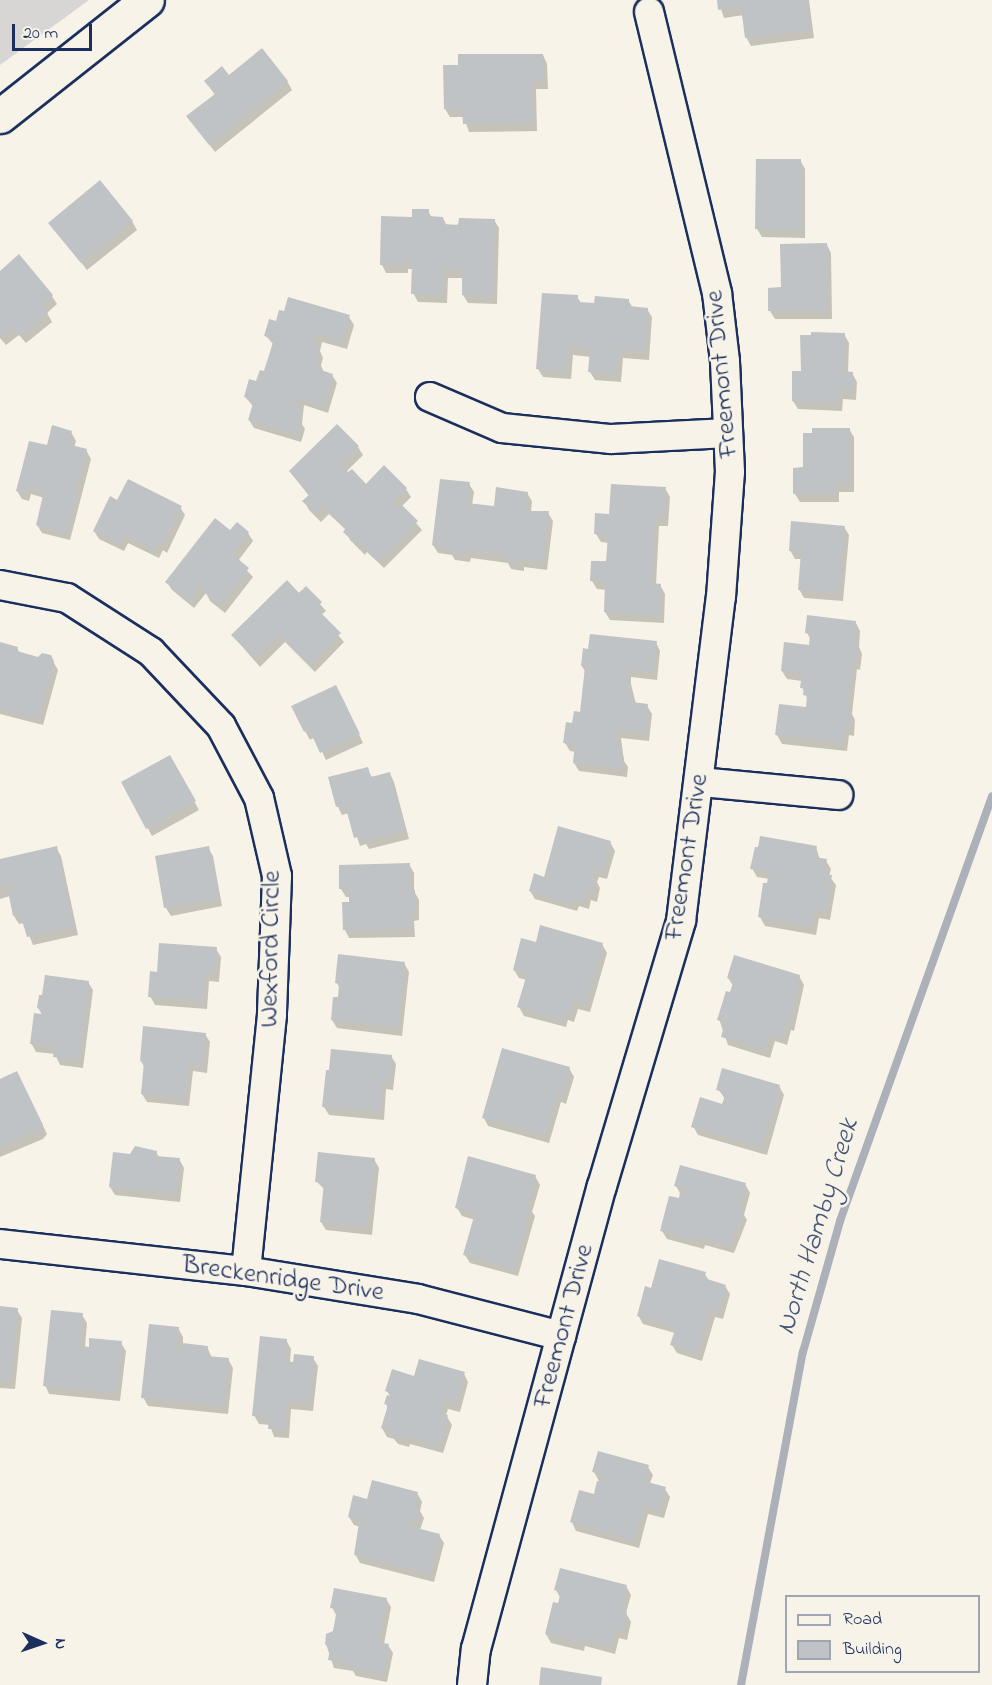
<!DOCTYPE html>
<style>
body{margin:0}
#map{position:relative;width:992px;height:1685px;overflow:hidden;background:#f7f3e8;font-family:"Indie Flower",sans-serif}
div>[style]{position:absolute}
.green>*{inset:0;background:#d7d6d4}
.shadow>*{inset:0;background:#0003}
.stream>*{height:8px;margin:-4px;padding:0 4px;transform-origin:4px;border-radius:4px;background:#acb0b9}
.building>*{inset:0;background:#c0c3c5}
.roads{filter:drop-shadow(2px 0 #1b2f5e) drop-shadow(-2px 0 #1b2f5e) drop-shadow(0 2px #1b2f5e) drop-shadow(0 -2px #1b2f5e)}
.street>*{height:28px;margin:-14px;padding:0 14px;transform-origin:14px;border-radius:14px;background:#f7f3e8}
.secondary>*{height:33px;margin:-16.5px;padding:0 16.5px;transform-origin:16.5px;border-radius:16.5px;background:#f7f3e8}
span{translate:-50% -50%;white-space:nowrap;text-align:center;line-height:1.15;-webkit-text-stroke:5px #f7f3e8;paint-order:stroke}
.street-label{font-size:27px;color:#1b2f5e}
.water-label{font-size:28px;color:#465679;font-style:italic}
.legend{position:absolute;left:785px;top:1595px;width:195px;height:78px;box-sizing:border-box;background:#f7f3e8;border:2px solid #9fa5b1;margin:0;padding:8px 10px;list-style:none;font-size:18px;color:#1b2f5e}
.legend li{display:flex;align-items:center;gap:12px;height:30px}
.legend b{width:30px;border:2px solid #9fa5b1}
.north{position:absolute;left:12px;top:1613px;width:60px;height:60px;-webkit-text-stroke:4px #f7f3e8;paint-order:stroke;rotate:93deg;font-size:16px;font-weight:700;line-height:24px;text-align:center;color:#1b2f5e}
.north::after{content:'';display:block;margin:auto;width:21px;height:27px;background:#1b2f5e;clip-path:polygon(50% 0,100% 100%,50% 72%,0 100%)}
.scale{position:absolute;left:12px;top:24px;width:80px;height:27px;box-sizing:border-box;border:3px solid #1b2f5e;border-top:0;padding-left:8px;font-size:18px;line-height:21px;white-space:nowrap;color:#1b2f5e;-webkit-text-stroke:4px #f7f3e8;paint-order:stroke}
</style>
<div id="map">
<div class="green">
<div style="clip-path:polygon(0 0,89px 0,0 65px)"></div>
</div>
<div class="shadow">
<div style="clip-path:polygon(718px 0,809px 0,814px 38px,751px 46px,746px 37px,744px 15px,724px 18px)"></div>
<div style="clip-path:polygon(543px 55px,547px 64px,548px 89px,536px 89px,537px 131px,469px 132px,464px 117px,450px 117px,445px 109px,460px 66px)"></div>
<div style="clip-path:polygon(229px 77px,287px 81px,292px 90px,215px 152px,188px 117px,215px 95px,206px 81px)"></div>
<div style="clip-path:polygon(800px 160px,805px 169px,805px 238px,762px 237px,757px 229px)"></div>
<div style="clip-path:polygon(428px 211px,432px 218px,443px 218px,447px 226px,494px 220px,499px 228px,497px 304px,468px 303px,463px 295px,464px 278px,448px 278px,447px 303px,418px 302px,413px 293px,414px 269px,408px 269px,408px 273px,386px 273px,382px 265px,413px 219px)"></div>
<div style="clip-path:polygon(132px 221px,137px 230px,87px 270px,50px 223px)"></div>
<div style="clip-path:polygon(827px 245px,831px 253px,832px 319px,775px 319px,770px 311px,783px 289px)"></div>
<div style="clip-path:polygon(0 272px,52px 296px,57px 304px,47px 313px,52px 322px,26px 343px,19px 335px,6px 345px,0 338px)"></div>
<div style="clip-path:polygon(577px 297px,582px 304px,595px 305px,628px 300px,633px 308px,647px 309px,652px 317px,649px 360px,623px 358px,621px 382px,595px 380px,590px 372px,591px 357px,573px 355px,571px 379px,543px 377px,538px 369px)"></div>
<div style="clip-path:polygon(349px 317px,354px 325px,347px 349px,322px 342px,320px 351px,323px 358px,321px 365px,324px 373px,332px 375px,337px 383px,328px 413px,304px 405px,302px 424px,305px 429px,301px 442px,254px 428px,249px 420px,253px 406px,245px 397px,265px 373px,274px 345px,266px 336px,277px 322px)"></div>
<div style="clip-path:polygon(844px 334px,849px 343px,848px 373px,852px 373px,857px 382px,856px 400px,843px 399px,842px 411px,798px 409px,793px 401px,802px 372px)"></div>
<div style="clip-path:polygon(849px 429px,854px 437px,854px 492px,839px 492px,839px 502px,800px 502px,795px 494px,805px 469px)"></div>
<div style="clip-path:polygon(71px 432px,76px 441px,74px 447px,86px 450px,91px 459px,70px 540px,42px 533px,37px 525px,44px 498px,31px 494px,29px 501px,22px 499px,17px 491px,48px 447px)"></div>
<div style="clip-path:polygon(358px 447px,363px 455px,346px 472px,366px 486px,406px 489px,411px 497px,402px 506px,422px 530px,384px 568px,367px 552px,365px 555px,350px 540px,346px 530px,329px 514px,321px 522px,309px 510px,304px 501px,309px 496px,296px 479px)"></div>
<div style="clip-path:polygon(469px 484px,474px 492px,472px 505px,495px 507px,527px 493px,532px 501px,531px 512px,548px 513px,553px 521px,547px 570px,524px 567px,524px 571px,511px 569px,508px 563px,471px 558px,470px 562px,455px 560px,452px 555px,438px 553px,433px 545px)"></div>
<div style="clip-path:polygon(665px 488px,670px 497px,668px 526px,659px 526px,656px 585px,660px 585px,665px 594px,664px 623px,610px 620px,605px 612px,607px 590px,597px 589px,592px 581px,607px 563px,609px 543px,601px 542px,596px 534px,611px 516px)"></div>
<div style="clip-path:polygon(118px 502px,180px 507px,185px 515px,167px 553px,163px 550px,159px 558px,128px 543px,124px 551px,99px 539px,94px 531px)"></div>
<div style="clip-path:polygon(844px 527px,849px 535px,843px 601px,804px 598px,799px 589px,802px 559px,795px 559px,790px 550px)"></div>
<div style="clip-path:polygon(248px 533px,253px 541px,238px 561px,253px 577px,225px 613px,210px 601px,206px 593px,194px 608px,172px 590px,167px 582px)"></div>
<div style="clip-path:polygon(306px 588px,326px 611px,321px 615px,344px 642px,315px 672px,285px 642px,260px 667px,233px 636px)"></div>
<div style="clip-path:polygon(856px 623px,860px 631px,859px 647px,862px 654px,860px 670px,857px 669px,852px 714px,855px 720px,854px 736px,849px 735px,847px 751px,782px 744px,777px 735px,807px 709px,808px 700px,802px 687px,802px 681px,787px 679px,782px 671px,810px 646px,811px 640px,807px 633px)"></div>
<div style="clip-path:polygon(656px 643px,660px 651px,657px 680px,631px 677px,631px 684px,636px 704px,647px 706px,652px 714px,649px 741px,621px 738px,624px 761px,628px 767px,627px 777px,579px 771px,574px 763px,576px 752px,570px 751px,565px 743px,582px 713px,586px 673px,582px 666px)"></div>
<div style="clip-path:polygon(0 644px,17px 648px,20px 654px,38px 658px,50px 656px,58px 670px,43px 725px,0 714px)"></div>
<div style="clip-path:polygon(341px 695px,363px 743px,326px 760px,315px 737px,310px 740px,305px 731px)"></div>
<div style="clip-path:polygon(170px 757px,199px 810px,152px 836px,123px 783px)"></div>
<div style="clip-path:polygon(367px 769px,372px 777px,390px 774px,394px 782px,409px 839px,369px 849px,366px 844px,360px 846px,349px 813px,342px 815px,338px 807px,330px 778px)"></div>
<div style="clip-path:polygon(610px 842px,615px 851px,607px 879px,599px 877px,597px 882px,600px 888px,597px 902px,591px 900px,589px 909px,579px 906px,577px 911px,535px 899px,530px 891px,545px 878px)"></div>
<div style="clip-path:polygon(816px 847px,820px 860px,826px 861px,831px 869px,829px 876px,836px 885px,830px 920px,819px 918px,816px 935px,765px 926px,760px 917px,770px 879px,757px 877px,752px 868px,759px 849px)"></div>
<div style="clip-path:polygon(56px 848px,61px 856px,78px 935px,33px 945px,24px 923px,19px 924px,14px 916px,10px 896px,0 899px,0 860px)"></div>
<div style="clip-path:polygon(208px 848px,213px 856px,222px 906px,171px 916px,166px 908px,156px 858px)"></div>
<div style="clip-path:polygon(409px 864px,414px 873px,414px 891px,419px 900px,419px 920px,414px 921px,415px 937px,349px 938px,345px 930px,350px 897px,346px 897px,341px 889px)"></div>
<div style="clip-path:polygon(537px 944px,602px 944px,607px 953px,590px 1012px,578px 1009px,574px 1022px,568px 1020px,566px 1027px,524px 1016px,519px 1007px,527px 980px,519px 978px,514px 970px)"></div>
<div style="clip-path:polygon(216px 949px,221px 957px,219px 982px,209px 981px,207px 1009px,155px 1005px,150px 996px,158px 973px)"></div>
<div style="clip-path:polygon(404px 963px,409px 972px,402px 1036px,337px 1028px,332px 1020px,339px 999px,340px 989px,337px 983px)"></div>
<div style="clip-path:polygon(799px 976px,804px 985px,794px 1031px,791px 1030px,787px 1045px,775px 1041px,770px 1058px,728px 1045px,719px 1019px,734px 987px,728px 978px)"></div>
<div style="clip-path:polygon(88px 982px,93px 990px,83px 1068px,60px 1065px,55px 1054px,36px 1052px,31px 1043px,43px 1016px,38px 1008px)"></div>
<div style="clip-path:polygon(205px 1034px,210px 1042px,207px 1073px,193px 1071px,189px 1106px,147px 1102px,142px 1094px,145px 1068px,141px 1061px)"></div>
<div style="clip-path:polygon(391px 1056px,396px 1064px,393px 1090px,386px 1089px,384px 1120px,329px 1115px,324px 1107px)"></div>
<div style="clip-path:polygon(569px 1068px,574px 1077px,566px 1104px,561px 1102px,549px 1143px,488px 1126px,484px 1118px)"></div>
<div style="clip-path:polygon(0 1081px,21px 1081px,47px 1134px,43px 1139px,0 1157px)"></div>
<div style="clip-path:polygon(779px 1086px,784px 1095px,767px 1155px,698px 1135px,693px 1126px,723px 1106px,725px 1099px,718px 1089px)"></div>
<div style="clip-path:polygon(156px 1152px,159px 1157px,179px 1159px,184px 1168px,180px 1202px,115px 1195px,110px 1187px,131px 1155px)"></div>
<div style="clip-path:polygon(374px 1159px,379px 1168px,372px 1235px,326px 1230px,321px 1222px,325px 1190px,317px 1182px)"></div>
<div style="clip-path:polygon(535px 1176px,540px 1185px,532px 1212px,535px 1216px,518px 1276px,470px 1263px,465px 1255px,475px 1220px,462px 1216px,457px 1208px)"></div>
<div style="clip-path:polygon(745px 1184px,750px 1193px,744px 1215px,747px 1220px,734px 1253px,705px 1245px,704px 1249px,667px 1239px,662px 1231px,681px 1195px,676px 1186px)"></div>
<div style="clip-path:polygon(705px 1274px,709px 1281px,725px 1286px,730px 1294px,723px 1319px,715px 1317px,702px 1361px,677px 1353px,672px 1345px,675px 1333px,643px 1324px,638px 1315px,652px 1290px)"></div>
<div style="clip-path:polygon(0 1308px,17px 1310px,22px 1318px,15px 1389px,0 1388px)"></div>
<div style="clip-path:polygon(82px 1315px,87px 1323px,85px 1348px,121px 1343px,126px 1351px,120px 1401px,49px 1394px,45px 1385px)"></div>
<div style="clip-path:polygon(178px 1328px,183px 1337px,183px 1345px,207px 1347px,212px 1358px,228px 1359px,233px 1368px,228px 1414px,148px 1406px,143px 1397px)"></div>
<div style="clip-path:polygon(286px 1340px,291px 1349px,290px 1363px,313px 1358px,318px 1366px,313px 1411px,291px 1409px,289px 1438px,274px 1437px,270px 1425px,259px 1424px,254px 1415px)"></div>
<div style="clip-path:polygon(464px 1374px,468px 1382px,460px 1412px,448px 1409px,446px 1415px,452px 1425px,443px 1453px,410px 1444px,409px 1447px,398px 1444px,394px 1439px,387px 1437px,382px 1428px,388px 1409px,386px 1404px,391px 1398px,387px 1391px,415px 1378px)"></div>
<div style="clip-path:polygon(648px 1467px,653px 1475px,650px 1483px,665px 1489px,670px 1497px,664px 1518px,648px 1514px,639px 1548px,576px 1531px,572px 1522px,595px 1496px,599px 1481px,594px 1472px)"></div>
<div style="clip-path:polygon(417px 1493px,422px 1502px,420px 1511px,424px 1518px,420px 1530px,439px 1535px,444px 1543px,434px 1582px,360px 1563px,355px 1554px,360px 1527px,354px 1525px,349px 1517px,368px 1501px)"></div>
<div style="clip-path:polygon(626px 1586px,631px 1595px,626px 1613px,631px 1622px,627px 1640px,619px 1638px,615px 1654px,585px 1646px,584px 1651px,551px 1643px,546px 1634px,561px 1599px,556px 1590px)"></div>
<div style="clip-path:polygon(386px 1599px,391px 1607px,384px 1644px,388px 1645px,393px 1653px,387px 1682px,356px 1676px,353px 1671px,334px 1668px,326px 1644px,334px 1632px,337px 1617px,332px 1607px)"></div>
</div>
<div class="stream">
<div style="left:741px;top:1685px;width:339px;rotate:-79.5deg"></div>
<div style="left:803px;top:1352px;width:136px;rotate:-74.2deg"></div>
<div style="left:840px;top:1221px;width:451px;rotate:-70.3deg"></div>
</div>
<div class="building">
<div style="clip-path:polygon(717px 0,806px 0,810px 30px,745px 38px,741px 7px,718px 10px)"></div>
<div style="clip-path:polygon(262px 48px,288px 81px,209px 145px,186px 116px,215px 94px,204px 81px,222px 66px,229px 75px)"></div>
<div style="clip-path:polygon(458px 54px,543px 54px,544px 81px,532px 81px,533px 123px,463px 124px,462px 109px,444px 109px,443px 65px,458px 65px)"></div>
<div style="clip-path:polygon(756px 159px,801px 159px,801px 230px,755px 229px)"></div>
<div style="clip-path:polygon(100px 180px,133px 221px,81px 263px,48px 223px)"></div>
<div style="clip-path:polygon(412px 209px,429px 209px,429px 216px,443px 217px,444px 224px,458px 225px,459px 218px,495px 219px,493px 297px,462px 295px,462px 270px,444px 270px,443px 295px,411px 294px,412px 261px,404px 261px,404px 265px,380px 265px,381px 216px,412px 217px)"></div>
<div style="clip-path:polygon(827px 243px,828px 311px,768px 311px,768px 288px,781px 287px,780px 244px)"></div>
<div style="clip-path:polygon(19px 254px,53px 295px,42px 305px,48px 313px,20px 336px,13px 327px,0 338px,0 271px)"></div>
<div style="clip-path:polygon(542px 293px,578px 295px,578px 302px,594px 303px,595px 296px,629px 299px,629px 306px,648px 308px,645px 352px,619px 350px,617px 374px,588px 372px,590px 349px,568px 347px,567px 371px,536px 369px)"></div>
<div style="clip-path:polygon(288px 297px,350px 315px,342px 342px,318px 334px,314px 347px,319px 348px,316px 360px,321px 361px,318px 369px,333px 374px,324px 405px,299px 398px,296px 406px,301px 407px,298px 419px,301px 420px,297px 435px,248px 420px,254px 400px,244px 397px,249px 379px,256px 381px,260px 370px,264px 371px,274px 339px,264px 336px,269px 319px,276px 321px,279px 310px,284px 311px)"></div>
<div style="clip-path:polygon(811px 332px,845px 333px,844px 371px,853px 372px,852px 392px,839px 391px,838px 403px,792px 401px,792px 371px,801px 371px,800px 335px,811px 335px)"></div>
<div style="clip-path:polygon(337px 424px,359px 446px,341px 464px,348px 472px,352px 469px,366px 484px,384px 465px,407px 488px,393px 503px,398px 508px,401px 504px,418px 521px,379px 561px,362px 544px,359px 547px,343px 532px,346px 528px,324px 506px,316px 514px,302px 501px,309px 495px,289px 471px)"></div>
<div style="clip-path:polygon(52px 425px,72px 431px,68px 444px,87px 449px,66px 533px,36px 525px,44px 491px,27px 487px,25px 493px,16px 491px,29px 441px,47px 445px)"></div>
<div style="clip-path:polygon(812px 428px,850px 428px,850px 484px,835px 484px,835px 494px,793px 494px,793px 468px,803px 467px,803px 433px,812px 433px)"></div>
<div style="clip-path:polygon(128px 479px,182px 506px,162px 545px,158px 543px,155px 551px,124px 535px,119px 544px,93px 531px,110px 496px,117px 500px)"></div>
<div style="clip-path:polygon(440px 479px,470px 482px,467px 503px,494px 506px,496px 487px,528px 492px,526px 511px,549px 511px,543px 562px,520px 559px,520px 563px,505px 561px,506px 555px,467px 550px,466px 554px,448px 552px,449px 547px,432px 545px)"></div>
<div style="clip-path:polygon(611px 484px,666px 487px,664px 518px,655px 518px,652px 583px,661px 584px,660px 616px,604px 612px,605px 582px,590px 581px,591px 561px,606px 561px,608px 535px,594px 534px,595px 513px,609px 514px)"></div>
<div style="clip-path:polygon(215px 518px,230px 530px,237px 522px,249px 532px,232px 554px,249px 568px,220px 605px,204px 592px,206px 590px,201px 586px,189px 601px,165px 582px)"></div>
<div style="clip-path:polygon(791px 521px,845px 526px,838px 593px,798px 590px,801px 552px,789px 551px)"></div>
<div style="clip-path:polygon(287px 580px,299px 593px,306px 586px,322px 602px,316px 608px,341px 633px,309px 665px,280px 635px,255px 659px,231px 635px)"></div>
<div style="clip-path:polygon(807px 615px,856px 621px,854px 643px,858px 644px,856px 662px,853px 661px,847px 710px,851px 710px,850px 728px,845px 728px,843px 743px,775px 735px,779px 704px,806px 707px,807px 696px,803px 695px,804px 688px,800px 688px,802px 674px,781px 671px,784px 642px,809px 645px,810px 634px,805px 633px)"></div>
<div style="clip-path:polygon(590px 634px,657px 641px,653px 672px,627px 670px,626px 679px,630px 679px,628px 695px,632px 695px,632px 702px,648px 704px,645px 733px,617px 730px,616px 742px,621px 743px,620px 757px,624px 757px,623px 769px,573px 763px,575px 744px,563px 743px,566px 722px,572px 723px,574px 711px,580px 712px,585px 667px,581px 666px,583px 648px,588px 649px)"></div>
<div style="clip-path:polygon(0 642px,18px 647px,17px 651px,38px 657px,42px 653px,51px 655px,54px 661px,39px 716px,33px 717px,0 709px)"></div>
<div style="clip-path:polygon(336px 685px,360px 734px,320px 753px,309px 729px,304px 732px,291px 706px)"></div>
<div style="clip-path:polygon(170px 755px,196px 801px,146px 829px,121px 782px)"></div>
<div style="clip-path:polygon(368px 767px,371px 777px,390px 772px,405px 831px,363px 841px,361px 836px,354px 838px,345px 805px,336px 807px,328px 777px)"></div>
<div style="clip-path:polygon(558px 826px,611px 841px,603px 871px,594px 869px,592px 877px,597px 878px,592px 894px,587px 892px,584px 902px,574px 899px,573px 904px,529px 891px,534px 873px,544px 877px)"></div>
<div style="clip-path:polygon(760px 836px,817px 846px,815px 857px,827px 859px,824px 874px,832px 875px,826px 912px,815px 910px,812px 927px,758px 917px,763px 883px,767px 883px,769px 872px,750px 869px,755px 847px,758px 847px)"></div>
<div style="clip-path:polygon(57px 846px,74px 927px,27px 937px,20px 914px,13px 916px,8px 891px,15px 890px,14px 886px,0 889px,0 859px)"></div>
<div style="clip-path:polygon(209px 846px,219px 898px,164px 908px,155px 856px)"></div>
<div style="clip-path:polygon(410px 863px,410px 890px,415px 890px,415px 912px,410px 912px,411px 929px,343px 930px,342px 902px,349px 902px,349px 889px,339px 889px,339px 865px)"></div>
<div style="clip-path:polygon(540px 925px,603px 943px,586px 1004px,573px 1001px,569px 1014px,563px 1013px,562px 1020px,517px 1007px,527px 974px,513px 970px,521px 938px,536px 942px)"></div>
<div style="clip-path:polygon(159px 943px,217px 947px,215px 974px,205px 973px,203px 1001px,148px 997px,150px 971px,157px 972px)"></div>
<div style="clip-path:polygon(338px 954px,405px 962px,398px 1028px,331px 1020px,333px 997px,338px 997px,339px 984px,335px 983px)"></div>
<div style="clip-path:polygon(734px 955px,800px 975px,790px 1023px,787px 1022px,782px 1037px,770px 1034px,766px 1050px,721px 1037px,725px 1022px,717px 1020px,726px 991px,730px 992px,734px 980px,727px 978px)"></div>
<div style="clip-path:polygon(45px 975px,89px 981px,79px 1060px,53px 1057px,55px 1047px,30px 1044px,34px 1013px,41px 1014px,41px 1009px,37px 1008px,39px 995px,42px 995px)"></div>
<div style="clip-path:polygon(143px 1026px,206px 1033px,203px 1065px,189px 1063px,185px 1099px,141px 1094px,144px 1062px,140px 1061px)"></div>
<div style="clip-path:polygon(502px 1048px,570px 1067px,562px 1096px,556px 1094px,545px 1135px,482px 1118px)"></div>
<div style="clip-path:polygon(331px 1049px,392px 1055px,389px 1082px,382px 1082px,380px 1112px,322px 1107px,326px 1070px,329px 1070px)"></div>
<div style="clip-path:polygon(722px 1068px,780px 1085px,762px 1147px,691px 1127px,700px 1097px,722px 1104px,726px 1093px,716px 1090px)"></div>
<div style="clip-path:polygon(17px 1071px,43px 1125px,39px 1130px,0 1146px,0 1079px)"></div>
<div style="clip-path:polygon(135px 1146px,157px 1151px,156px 1156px,180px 1158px,176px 1194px,109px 1187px,113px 1152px,130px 1154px)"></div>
<div style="clip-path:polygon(318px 1152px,375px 1158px,367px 1227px,320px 1222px,324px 1183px,315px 1182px)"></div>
<div style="clip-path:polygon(468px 1156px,536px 1175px,527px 1206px,531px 1207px,514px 1269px,463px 1255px,475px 1213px,455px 1208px)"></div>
<div style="clip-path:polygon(680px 1165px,746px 1183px,739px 1209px,743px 1210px,738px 1229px,735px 1228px,730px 1245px,700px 1238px,699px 1241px,660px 1231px,669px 1196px,679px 1198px,680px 1192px,687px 1194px,688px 1190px,674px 1186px)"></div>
<div style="clip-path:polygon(659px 1259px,706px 1272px,704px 1278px,726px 1285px,718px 1312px,710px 1309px,698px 1353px,670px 1345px,676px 1327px,637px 1316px,645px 1286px,651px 1288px)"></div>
<div style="clip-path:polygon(0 1306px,18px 1308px,10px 1381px,0 1380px)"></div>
<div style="clip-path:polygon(51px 1310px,83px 1313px,80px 1346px,89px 1347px,89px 1338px,122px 1341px,116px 1393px,43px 1386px)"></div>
<div style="clip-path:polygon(149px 1324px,179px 1327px,177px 1352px,181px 1352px,182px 1343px,208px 1346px,207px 1356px,229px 1358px,224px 1406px,141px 1398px)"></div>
<div style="clip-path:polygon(260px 1336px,287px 1339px,285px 1361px,293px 1362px,294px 1354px,314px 1356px,309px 1403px,287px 1401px,285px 1430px,268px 1429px,269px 1417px,252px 1416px)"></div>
<div style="clip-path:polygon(419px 1359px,465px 1372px,455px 1405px,444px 1401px,440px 1413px,448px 1415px,439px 1446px,405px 1436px,404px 1440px,391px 1436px,392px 1432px,381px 1428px,388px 1405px,384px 1404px,387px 1395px,390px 1396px,391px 1393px,385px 1391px,392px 1369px,414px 1376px)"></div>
<div style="clip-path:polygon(598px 1451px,649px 1465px,644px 1481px,666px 1487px,659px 1511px,644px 1506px,634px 1541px,570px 1522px,579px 1490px,594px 1494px,597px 1481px,601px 1482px,603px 1475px,592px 1472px)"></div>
<div style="clip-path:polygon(372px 1480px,418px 1492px,415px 1507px,420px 1508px,416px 1523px,410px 1521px,409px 1526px,440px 1534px,430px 1574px,354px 1555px,359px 1523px,363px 1521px,348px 1517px,353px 1495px,367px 1499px)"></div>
<div style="clip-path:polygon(560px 1568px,627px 1585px,621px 1610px,627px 1612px,622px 1632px,615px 1630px,611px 1646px,581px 1639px,580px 1643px,545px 1634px,553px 1602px,558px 1603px,561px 1592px,554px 1590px)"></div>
<div style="clip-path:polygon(334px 1588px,387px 1598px,379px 1642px,389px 1644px,383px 1674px,349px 1668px,350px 1664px,328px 1660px,330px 1649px,325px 1644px,326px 1634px,333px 1631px,337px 1609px,330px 1608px)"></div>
<div style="clip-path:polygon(541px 1667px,602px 1677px,601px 1685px,539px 1685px)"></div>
</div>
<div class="roads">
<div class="street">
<div style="left:430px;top:397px;width:78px;rotate:23.3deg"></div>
<div style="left:502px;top:428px;width:110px;rotate:5.8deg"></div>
<div style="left:611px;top:439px;width:117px;rotate:-2.9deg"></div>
<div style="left:0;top:585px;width:68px;rotate:11deg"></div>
<div style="left:67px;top:598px;width:100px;rotate:32.7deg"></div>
<div style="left:151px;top:652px;width:102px;rotate:46.6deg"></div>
<div style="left:221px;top:726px;width:81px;rotate:62.2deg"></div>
<div style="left:259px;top:798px;width:80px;rotate:77deg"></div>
<div style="left:277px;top:876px;width:139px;rotate:92.1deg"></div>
<div style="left:272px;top:1015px;width:257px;rotate:95.8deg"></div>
<div style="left:700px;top:782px;width:139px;rotate:5.4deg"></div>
<div style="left:0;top:1244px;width:247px;rotate:6.3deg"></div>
<div style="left:246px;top:1271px;width:174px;rotate:9.2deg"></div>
<div style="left:418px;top:1299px;width:148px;rotate:14.5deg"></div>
<div style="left:472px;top:1685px;width:36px;rotate:-84deg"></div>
<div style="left:476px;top:1649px;width:480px;rotate:-74.8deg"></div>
<div style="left:602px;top:1186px;width:277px;rotate:-73.4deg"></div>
<div style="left:681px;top:921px;width:326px;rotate:-83deg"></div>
<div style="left:721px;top:597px;width:125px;rotate:-85.9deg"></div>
<div style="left:730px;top:472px;width:111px;rotate:-92.6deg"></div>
<div style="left:725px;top:361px;width:68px;rotate:-96.7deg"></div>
<div style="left:717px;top:293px;width:289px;rotate:-103.6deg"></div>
</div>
<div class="secondary">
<div style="left:0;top:116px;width:187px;rotate:-38.3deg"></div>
</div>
</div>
<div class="street-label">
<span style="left:722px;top:374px;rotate:-95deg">Freemont Drive</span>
<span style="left:687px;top:857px;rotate:-81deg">Freemont Drive</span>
<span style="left:271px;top:949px;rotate:-89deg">Wexford Circle</span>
<span style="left:283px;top:1279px;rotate:8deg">Breckenridge Drive</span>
<span style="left:564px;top:1326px;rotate:-75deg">Freemont Drive</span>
</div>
<div class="water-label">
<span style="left:819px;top:1227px;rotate:-73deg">North Hamby Creek</span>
</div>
<ul class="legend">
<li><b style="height:8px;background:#f7f3e8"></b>Road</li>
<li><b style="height:16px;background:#c0c3c5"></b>Building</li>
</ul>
<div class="north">N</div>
<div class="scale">20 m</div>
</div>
